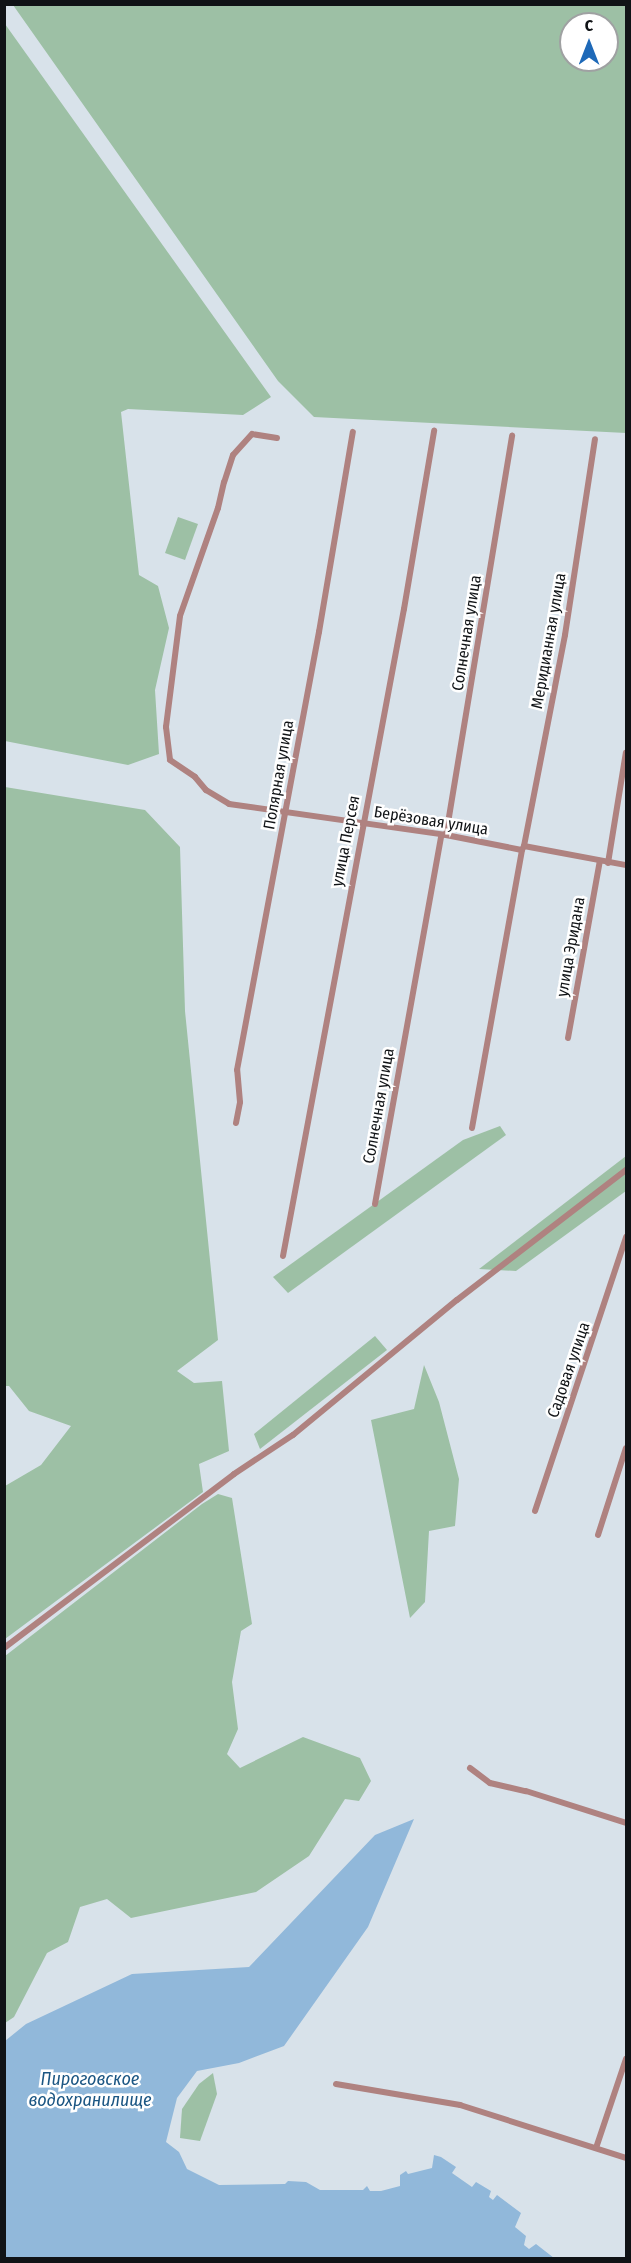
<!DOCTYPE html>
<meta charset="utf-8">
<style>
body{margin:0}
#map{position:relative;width:631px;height:2263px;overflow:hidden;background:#d8e2ea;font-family:"Fira Sans Condensed",sans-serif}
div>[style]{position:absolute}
.green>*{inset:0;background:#9dc0a5}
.water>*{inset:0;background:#91b8da}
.street>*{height:6px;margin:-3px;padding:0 3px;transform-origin:3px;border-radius:3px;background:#af8280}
span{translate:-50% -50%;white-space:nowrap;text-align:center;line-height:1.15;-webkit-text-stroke:5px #fff;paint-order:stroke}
.street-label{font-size:16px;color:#101316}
.water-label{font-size:18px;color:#1b5683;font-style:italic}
.frame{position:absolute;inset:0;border:6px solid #101316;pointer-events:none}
.north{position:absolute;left:559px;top:12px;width:60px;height:60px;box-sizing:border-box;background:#fff;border:2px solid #9fa1a2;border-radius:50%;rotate:0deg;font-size:16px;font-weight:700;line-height:24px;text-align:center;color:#101316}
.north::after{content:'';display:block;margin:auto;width:21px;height:27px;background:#1e69b8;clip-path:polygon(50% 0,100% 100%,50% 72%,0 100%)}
</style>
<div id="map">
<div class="green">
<div style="clip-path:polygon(evenodd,13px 5px,626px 5px,626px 433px,314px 417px,278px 381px,13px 5px,571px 24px,607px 24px,607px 60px,571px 60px,571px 24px)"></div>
<div style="clip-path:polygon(5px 24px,271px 397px,243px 415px,128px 409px,121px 412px,139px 575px,158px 586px,169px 628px,155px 690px,159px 754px,128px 765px,5px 741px)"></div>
<div style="clip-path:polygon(178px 517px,198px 524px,185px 560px,165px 553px)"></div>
<div style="clip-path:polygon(5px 787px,145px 810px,180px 847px,185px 1011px,218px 1340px,177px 1371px,194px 1383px,222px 1381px,229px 1451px,199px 1464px,203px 1492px,5px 1639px,5px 1486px,41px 1465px,71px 1426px,29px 1411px,9px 1386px,5px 1386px)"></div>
<div style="clip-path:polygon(500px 1126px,506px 1135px,288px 1293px,273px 1277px,463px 1140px)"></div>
<div style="clip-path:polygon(626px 1156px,626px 1191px,516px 1271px,479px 1269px)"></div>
<div style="clip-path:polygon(375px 1336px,387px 1350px,260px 1449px,254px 1434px)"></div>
<div style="clip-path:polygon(424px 1365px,439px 1402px,459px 1479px,455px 1526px,429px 1531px,425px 1602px,410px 1618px,371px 1420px,414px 1409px)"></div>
<div style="clip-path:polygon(218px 1494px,232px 1498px,252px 1624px,241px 1631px,232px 1682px,238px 1729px,227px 1754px,240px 1768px,303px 1737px,360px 1758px,371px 1781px,359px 1801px,345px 1799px,309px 1856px,256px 1892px,131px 1918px,107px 1899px,80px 1907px,68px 1942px,47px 1953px,14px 2017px,5px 2023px,5px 1656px,202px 1504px)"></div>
<div style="clip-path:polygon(213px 2073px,217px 2094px,200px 2141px,180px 2138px,182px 2109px,199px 2084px)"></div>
</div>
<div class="water">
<div style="clip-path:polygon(414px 1819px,368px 1927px,284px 2046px,239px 2063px,197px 2071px,177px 2098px,166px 2142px,179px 2152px,187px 2169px,219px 2185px,285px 2184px,288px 2181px,306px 2182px,320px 2190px,363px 2190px,367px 2186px,370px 2191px,381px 2191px,400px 2186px,400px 2175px,406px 2171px,408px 2174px,432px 2168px,434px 2155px,441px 2157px,456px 2167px,452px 2173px,472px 2187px,476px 2182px,491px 2191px,489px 2197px,493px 2200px,497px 2195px,521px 2213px,515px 2227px,526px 2236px,524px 2245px,529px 2249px,536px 2244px,554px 2258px,5px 2258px,5px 2041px,26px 2024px,132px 1974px,249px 1967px,375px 1835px)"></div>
</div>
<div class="street">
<div style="left:277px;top:438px;width:25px;rotate:-171deg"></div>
<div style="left:252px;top:434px;width:28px;rotate:132deg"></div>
<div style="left:233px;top:455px;width:28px;rotate:108deg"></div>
<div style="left:224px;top:482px;width:27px;rotate:103deg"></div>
<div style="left:218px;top:508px;width:114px;rotate:109.4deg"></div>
<div style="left:180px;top:616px;width:112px;rotate:97.2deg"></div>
<div style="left:166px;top:727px;width:33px;rotate:83deg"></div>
<div style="left:170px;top:760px;width:30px;rotate:34deg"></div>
<div style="left:195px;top:777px;width:17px;rotate:50deg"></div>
<div style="left:206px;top:790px;width:27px;rotate:31deg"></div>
<div style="left:229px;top:804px;width:219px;rotate:8.1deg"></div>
<div style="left:446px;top:835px;width:77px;rotate:11.2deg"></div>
<div style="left:522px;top:850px;width:4px;rotate:-63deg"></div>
<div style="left:524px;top:846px;width:104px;rotate:10.6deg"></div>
<div style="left:446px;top:835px;width:405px;rotate:-80.6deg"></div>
<div style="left:524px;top:846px;width:215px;rotate:-79deg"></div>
<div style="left:565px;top:635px;width:198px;rotate:-81.3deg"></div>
<div style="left:608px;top:863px;width:112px;rotate:-80.8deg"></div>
<div style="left:568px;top:1038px;width:180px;rotate:-79.8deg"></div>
<div style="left:236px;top:1123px;width:21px;rotate:-79deg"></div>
<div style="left:240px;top:1102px;width:32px;rotate:-95deg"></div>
<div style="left:237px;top:1070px;width:446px;rotate:-79.4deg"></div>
<div style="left:319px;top:632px;width:203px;rotate:-80.4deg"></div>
<div style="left:472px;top:1128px;width:282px;rotate:-79.8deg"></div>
<div style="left:375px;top:1204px;width:374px;rotate:-79.8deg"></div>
<div style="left:283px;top:1256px;width:658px;rotate:-79.41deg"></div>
<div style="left:404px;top:609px;width:181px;rotate:-80.4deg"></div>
<div style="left:535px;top:1511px;width:289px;rotate:-71.6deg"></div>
<div style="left:598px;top:1535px;width:91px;rotate:-72.2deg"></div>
<div style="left:4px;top:1648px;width:288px;rotate:-37.1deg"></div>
<div style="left:234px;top:1474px;width:71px;rotate:-33.5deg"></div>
<div style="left:293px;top:1435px;width:212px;rotate:-39.5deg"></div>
<div style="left:457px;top:1300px;width:213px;rotate:-37.6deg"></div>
<div style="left:470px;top:1768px;width:25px;rotate:37deg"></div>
<div style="left:490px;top:1783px;width:37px;rotate:13deg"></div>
<div style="left:526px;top:1791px;width:105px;rotate:17.7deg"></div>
<div style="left:336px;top:2084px;width:126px;rotate:9.6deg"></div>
<div style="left:460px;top:2105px;width:174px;rotate:17.7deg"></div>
<div style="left:596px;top:2148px;width:94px;rotate:-71.4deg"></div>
</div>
<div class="street-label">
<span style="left:467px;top:633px;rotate:-81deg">Солнечная улица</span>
<span style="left:549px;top:641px;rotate:-80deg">Меридианная улица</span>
<span style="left:279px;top:775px;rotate:-80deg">Полярная улица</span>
<span style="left:431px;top:821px;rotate:9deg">Берёзовая улица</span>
<span style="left:346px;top:841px;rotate:-79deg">улица Персея</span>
<span style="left:571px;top:947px;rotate:-80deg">улица Эридана</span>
<span style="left:379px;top:1106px;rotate:-80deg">Солнечная улица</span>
<span style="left:569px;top:1370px;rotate:-71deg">Садовая улица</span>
</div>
<div class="water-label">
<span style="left:90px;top:2090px">Пироговское<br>водохранилище</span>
</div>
<div class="frame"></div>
<div class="north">С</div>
</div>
